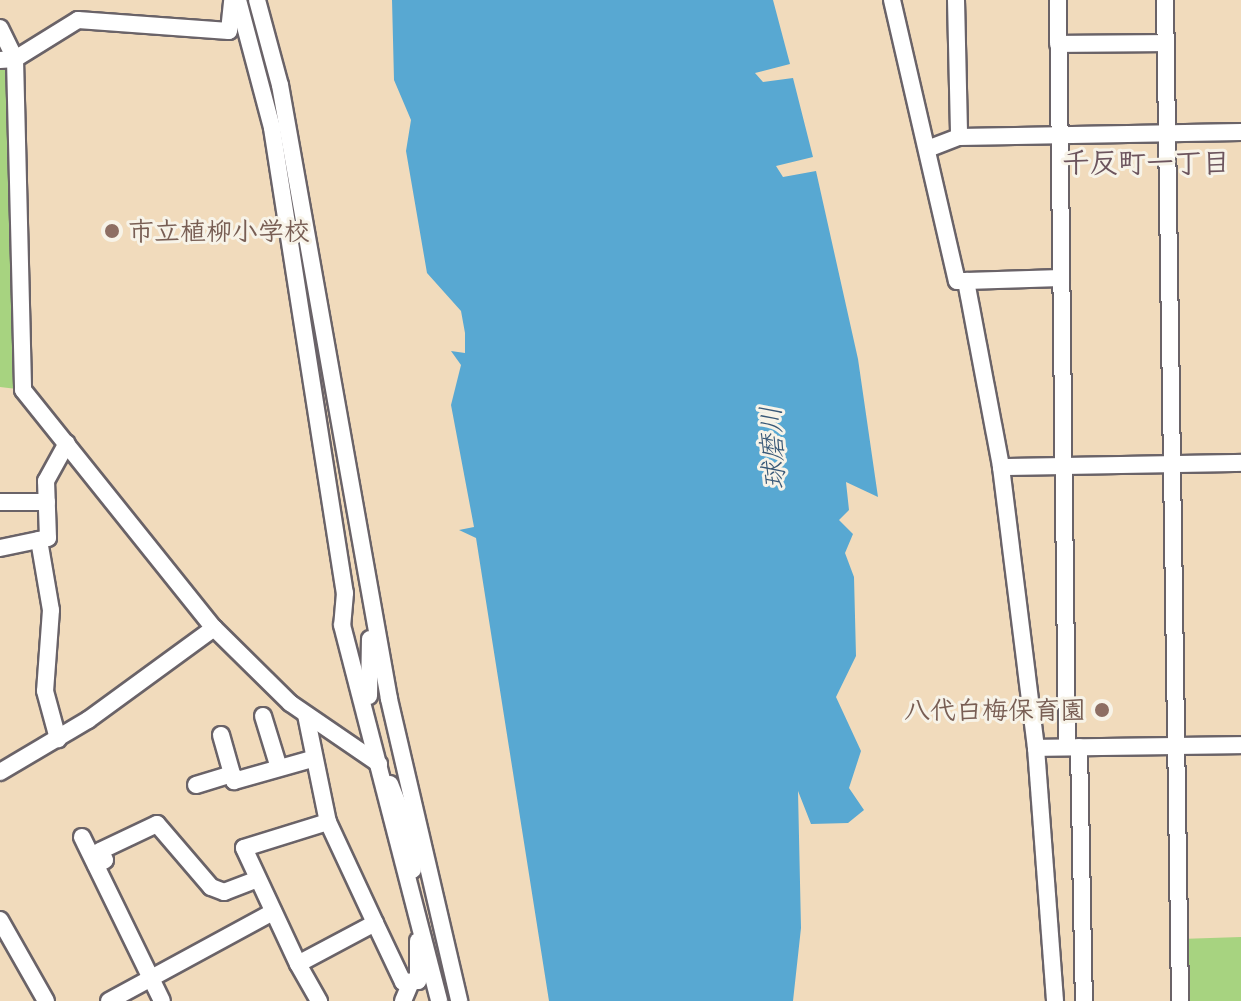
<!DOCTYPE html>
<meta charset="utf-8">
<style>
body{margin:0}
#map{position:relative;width:1241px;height:1001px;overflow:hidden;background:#f1dbbc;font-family:Mali,"Klee One",sans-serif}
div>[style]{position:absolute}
.green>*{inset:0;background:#a7d380}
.water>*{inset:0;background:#58a8d2}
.roads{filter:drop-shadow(2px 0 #6a6368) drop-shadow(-2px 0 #6a6368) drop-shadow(0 2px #6a6368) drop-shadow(0 -2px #6a6368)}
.minor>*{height:16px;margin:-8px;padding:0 8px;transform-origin:8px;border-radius:8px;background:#fff}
.dots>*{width:22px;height:22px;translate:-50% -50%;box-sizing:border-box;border:4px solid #f7f3e8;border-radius:50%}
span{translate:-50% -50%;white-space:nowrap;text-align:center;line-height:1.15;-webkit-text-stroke:6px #f7f3e8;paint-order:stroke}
.education-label{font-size:26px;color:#785e54;font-weight:700}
.left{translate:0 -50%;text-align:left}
.right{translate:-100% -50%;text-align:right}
.neighbourhood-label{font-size:28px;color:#6c545d;font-weight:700}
.water-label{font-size:28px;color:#385877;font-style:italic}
</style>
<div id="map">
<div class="green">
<div style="clip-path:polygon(0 50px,7px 66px,17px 389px,0 387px)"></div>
<div style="clip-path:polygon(1241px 937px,1241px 1001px,1183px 1001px,1180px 939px)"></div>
</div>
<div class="water">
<div style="clip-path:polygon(392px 0,773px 0,790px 64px,755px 73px,763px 82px,793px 78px,813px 157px,776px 166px,783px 177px,816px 171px,858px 359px,878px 497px,846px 482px,849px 510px,839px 520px,853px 534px,845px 553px,854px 577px,856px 656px,836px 697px,861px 751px,849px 788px,864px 810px,848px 823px,811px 824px,798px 791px,801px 928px,793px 1001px,549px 1001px,476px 538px,459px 530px,474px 527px,451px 405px,461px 365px,451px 351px,465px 353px,465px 333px,461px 311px,427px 273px,406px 151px,411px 120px,394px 80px)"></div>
</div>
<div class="roads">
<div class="minor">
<div style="left:238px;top:0;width:132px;rotate:75.1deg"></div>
<div style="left:272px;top:128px;width:471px;rotate:81.1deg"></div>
<div style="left:345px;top:593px;width:32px;rotate:95deg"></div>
<div style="left:342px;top:625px;width:388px;rotate:75.5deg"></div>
<div style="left:257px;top:0;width:88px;rotate:74.9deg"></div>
<div style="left:280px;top:85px;width:624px;rotate:79.93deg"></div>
<div style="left:389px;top:699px;width:310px;rotate:76.9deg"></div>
<div style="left:892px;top:0;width:288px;rotate:77deg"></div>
<div style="left:957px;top:281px;width:9px"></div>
<div style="left:966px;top:281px;width:189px;rotate:79.3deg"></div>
<div style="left:1001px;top:467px;width:283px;rotate:82.9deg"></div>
<div style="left:1036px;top:748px;width:254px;rotate:85.7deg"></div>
<div style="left:956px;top:0;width:137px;rotate:88.7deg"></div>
<div style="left:959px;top:137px;width:282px;rotate:-1deg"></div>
<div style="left:1058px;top:0;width:747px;rotate:89.31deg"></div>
<div style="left:1165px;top:0;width:1001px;rotate:89.14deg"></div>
<div style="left:0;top:28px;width:34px;rotate:64deg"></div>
<div style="left:15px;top:59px;width:331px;rotate:88.6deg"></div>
<div style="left:23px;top:390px;width:305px;rotate:51.3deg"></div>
<div style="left:1058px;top:44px;width:107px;rotate:-0.5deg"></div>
<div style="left:0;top:60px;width:15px;rotate:-4deg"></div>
<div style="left:15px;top:59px;width:74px;rotate:-31.8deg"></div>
<div style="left:78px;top:20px;width:151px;rotate:4.2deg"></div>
<div style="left:229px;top:31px;width:31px;rotate:-84deg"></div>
<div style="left:930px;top:148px;width:31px;rotate:-21deg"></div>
<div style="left:966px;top:281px;width:95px;rotate:-1.8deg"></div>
<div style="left:1001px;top:467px;width:240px;rotate:-1deg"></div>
<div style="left:0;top:502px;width:47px"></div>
<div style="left:39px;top:540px;width:71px;rotate:80.3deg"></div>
<div style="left:51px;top:610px;width:81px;rotate:94.2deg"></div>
<div style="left:45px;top:691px;width:50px;rotate:74.8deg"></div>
<div style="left:0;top:548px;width:49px;rotate:-11.8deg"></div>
<div style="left:48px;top:538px;width:57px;rotate:-92deg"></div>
<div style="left:46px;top:481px;width:43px;rotate:-61.1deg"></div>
<div style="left:369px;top:696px;width:57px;rotate:-89deg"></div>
<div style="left:306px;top:715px;width:109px;rotate:78.4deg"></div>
<div style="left:263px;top:716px;width:54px;rotate:72.9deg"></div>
<div style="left:221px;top:735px;width:48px;rotate:74.2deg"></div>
<div style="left:234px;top:781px;width:81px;rotate:-15.8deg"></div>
<div style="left:1079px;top:747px;width:254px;rotate:88.9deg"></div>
<div style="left:1036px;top:748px;width:205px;rotate:-0.8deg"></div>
<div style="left:0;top:772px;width:102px;rotate:-30.6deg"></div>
<div style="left:88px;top:720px;width:156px;rotate:-36.1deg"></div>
<div style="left:214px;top:628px;width:107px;rotate:44.6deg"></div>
<div style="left:290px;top:703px;width:108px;rotate:34.4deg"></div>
<div style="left:390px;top:784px;width:52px;rotate:68.4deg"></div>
<div style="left:409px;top:832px;width:9px;rotate:-13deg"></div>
<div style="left:196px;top:785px;width:38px;rotate:-17deg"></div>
<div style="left:409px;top:832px;width:38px;rotate:84deg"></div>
<div style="left:82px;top:837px;width:182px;rotate:64deg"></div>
<div style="left:96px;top:865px;width:10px;rotate:-29deg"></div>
<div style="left:105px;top:860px;width:10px;rotate:-119deg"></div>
<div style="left:100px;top:851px;width:63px;rotate:-25.3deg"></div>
<div style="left:157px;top:824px;width:83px;rotate:49.4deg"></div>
<div style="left:211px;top:887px;width:14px;rotate:21deg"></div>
<div style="left:224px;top:892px;width:36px;rotate:-21deg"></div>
<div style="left:0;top:920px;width:93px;rotate:60.4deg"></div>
<div style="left:375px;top:923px;width:87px;rotate:152deg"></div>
<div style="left:298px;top:964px;width:128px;rotate:-115deg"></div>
<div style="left:244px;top:848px;width:88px;rotate:-17.2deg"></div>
<div style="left:328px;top:822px;width:111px;rotate:65deg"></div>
<div style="left:375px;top:923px;width:65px;rotate:64.6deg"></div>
<div style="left:403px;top:982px;width:15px;rotate:-4deg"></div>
<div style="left:418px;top:981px;width:40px;rotate:-90deg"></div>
<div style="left:298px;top:964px;width:43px;rotate:60.4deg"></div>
<div style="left:109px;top:1001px;width:187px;rotate:-28.5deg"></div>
<div style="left:403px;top:1001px;width:21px;rotate:-67deg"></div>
</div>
</div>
<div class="dots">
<div style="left:112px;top:231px;background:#8d6e63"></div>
<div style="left:1102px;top:710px;background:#8d6e63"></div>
</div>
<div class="education-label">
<span class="left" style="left:128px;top:231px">市立植柳小学校</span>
<span class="right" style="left:1086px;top:710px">八代白梅保育園</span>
</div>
<div class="neighbourhood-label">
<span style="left:1146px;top:161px">千反町一丁目</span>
</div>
<div class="water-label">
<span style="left:771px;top:448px;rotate:-93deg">球磨川</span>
</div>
</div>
